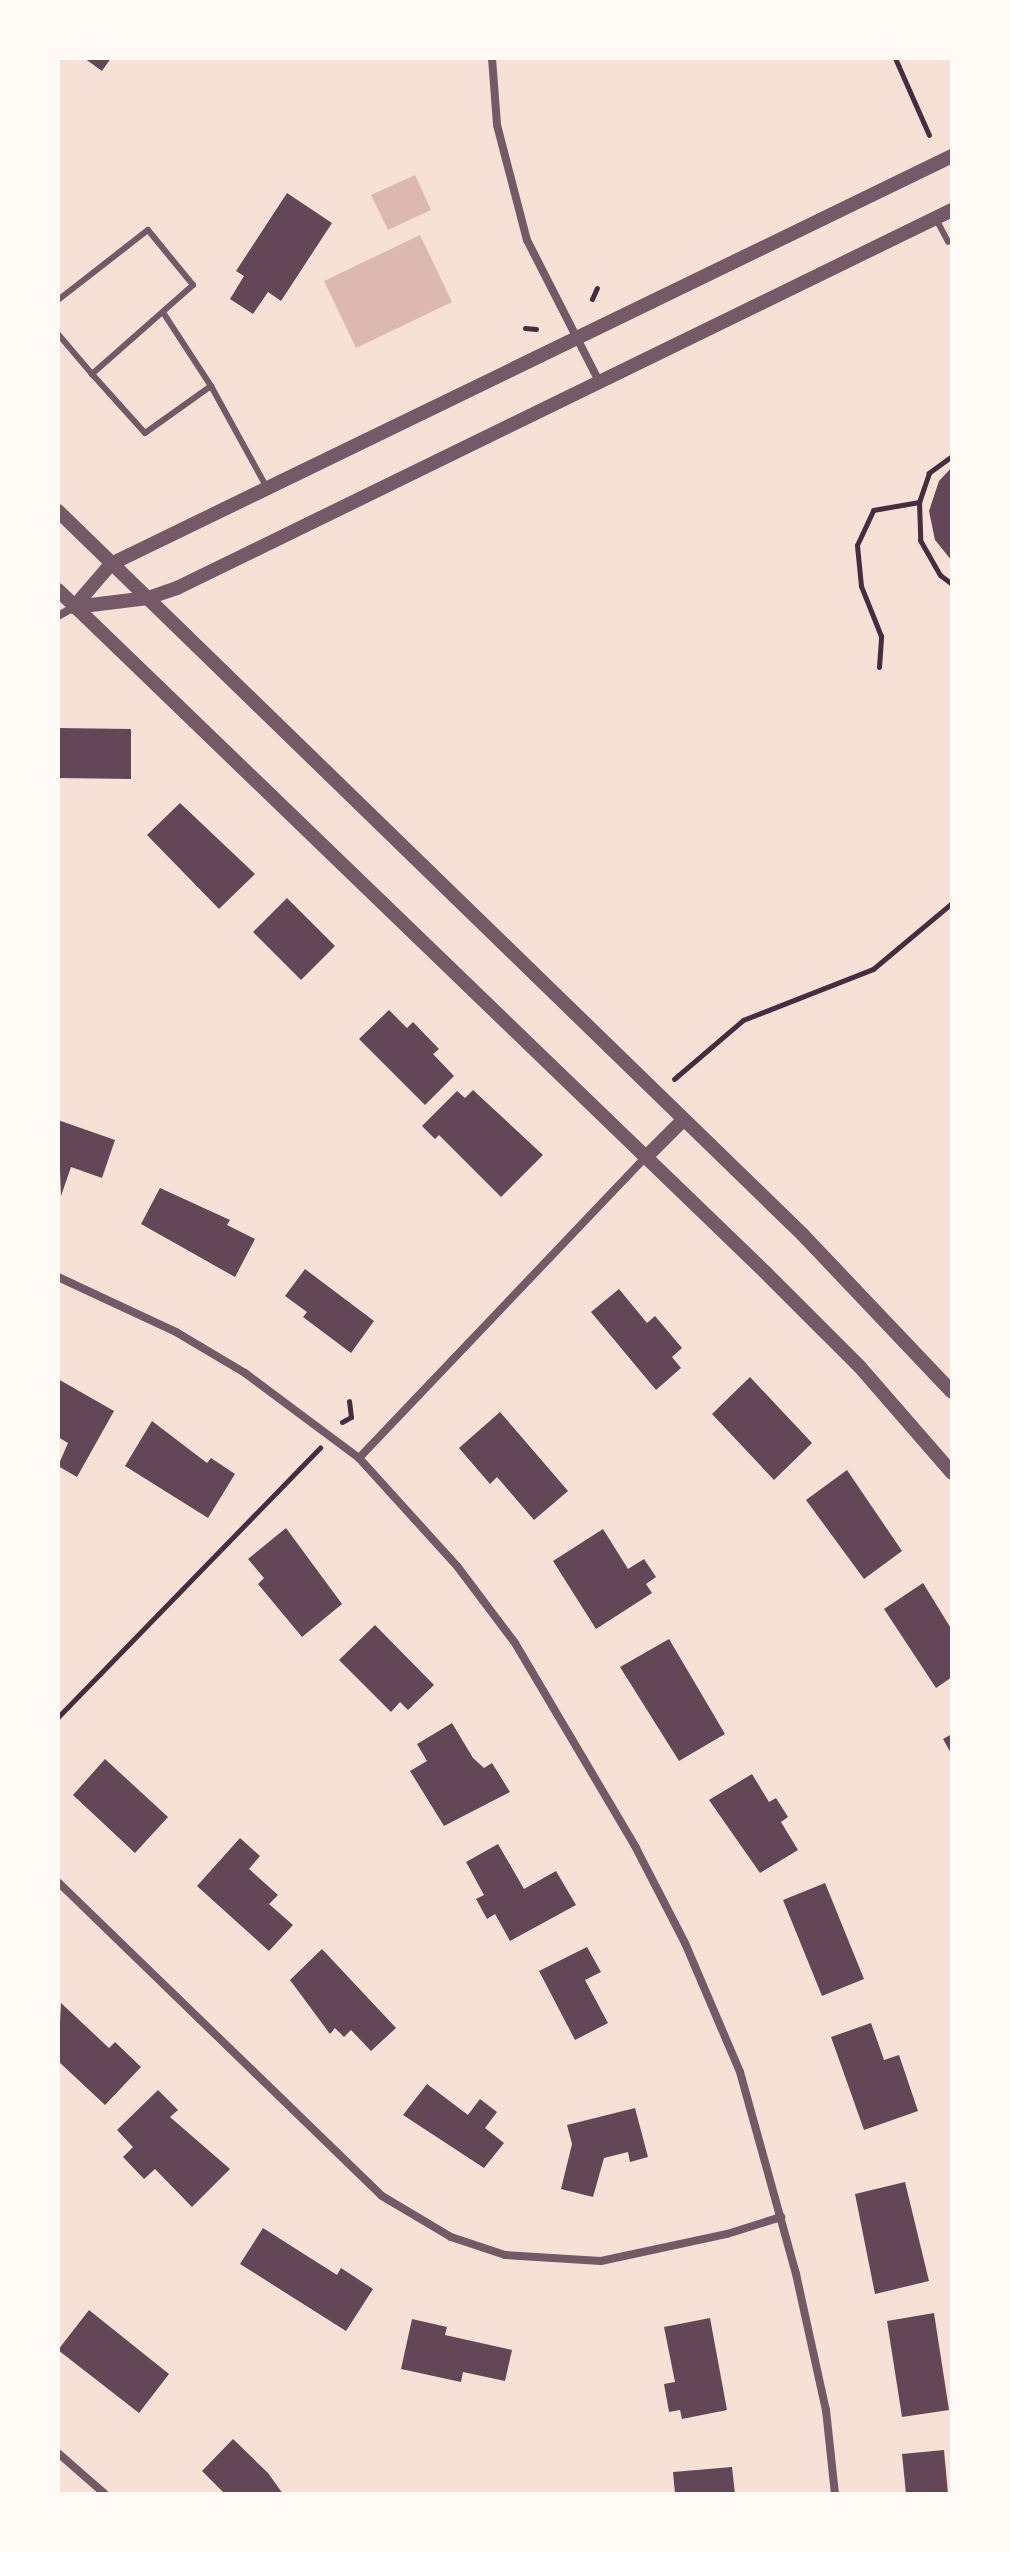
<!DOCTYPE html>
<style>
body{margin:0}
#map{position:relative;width:1010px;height:2552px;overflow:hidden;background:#f7e1d7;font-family:"Nunito Sans",sans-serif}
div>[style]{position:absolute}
.water>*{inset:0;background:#dcb8b0}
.building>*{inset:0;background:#644757}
.path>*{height:5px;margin:-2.5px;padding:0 2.5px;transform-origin:2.5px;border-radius:2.5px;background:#4a2c40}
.service>*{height:6px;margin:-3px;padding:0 3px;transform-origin:3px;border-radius:3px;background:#755966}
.minor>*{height:8px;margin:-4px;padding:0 4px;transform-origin:4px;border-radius:4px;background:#755966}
.tertiary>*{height:14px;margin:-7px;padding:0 7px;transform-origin:7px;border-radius:7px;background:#755966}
span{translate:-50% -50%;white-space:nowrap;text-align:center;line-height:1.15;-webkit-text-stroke:6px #fffaf5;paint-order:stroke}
.frame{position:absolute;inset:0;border:60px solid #fffaf5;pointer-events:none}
</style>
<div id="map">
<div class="water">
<div style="clip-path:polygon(415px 175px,431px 210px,388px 230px,371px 195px)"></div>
<div style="clip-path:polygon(420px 235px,452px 302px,356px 348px,324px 281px)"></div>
</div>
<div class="building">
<div style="clip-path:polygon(84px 58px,111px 58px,102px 71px)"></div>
<div style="clip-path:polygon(287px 193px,332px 223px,281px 301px,268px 292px,253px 314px,230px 299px,244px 276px,236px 271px)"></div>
<div style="clip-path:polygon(952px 467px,952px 561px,935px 540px,929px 511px,939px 481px)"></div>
<div style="clip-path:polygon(58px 728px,131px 729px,131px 779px,58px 778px)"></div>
<div style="clip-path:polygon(180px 803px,255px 874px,219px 909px,147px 835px)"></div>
<div style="clip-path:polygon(287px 898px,335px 946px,301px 980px,253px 932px)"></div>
<div style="clip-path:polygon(389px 1010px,407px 1028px,413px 1022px,439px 1049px,433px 1054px,454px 1076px,425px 1105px,359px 1039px)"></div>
<div style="clip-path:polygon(473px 1090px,543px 1155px,501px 1197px,439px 1135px,435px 1139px,422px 1126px,457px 1091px,465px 1098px)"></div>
<div style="clip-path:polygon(58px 1120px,115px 1140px,102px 1178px,71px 1167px,61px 1196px)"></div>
<div style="clip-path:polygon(160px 1188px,230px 1220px,227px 1225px,255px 1239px,235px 1277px,141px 1224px)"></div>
<div style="clip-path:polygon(305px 1269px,374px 1321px,351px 1353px,303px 1317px,307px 1312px,285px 1296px)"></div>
<div style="clip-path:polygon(619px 1289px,647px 1323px,655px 1316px,682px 1348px,672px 1357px,681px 1368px,656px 1390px,591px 1312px)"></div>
<div style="clip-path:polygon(750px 1377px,812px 1443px,774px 1480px,712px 1414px)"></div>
<div style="clip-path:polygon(58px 1379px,114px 1411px,77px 1477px,58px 1466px,68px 1443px,58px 1437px)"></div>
<div style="clip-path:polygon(500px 1412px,568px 1491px,534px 1520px,497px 1477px,490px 1484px,459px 1448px)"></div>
<div style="clip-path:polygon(152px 1421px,207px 1463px,211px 1458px,235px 1474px,208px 1518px,125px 1466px)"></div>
<div style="clip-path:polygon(847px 1470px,902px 1551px,864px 1579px,806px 1500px)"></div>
<div style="clip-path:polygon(286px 1528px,342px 1604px,302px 1637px,258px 1584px,264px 1578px,248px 1559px)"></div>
<div style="clip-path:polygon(603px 1529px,628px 1569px,644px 1559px,656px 1577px,646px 1584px,652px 1593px,596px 1629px,553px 1561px)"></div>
<div style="clip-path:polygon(923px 1583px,952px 1630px,952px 1677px,936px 1688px,884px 1609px)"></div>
<div style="clip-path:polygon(375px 1625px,434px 1685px,408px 1710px,400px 1702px,391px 1712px,339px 1660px)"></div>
<div style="clip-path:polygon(669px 1639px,725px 1734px,679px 1761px,620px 1667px)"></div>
<div style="clip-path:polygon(452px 1723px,473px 1758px,484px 1768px,492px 1763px,510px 1792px,444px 1826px,410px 1771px,427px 1761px,417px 1744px)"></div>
<div style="clip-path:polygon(952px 1734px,952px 1755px,943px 1739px)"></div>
<div style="clip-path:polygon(105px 1759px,168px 1817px,135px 1853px,73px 1795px)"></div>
<div style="clip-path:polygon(752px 1774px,769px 1802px,776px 1798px,788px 1817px,781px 1822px,798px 1850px,760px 1873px,709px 1800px)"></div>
<div style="clip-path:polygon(240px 1838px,260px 1856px,249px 1869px,278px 1895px,269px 1904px,293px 1925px,269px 1951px,197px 1886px)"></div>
<div style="clip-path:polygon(498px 1844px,524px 1889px,556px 1871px,576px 1905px,510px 1941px,495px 1914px,487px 1919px,476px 1899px,484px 1895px,466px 1862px)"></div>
<div style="clip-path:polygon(825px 1883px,864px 1979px,822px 1996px,783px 1900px)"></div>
<div style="clip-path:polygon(587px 1947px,601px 1972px,585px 1980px,608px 2023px,575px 2040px,539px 1971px)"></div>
<div style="clip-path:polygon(322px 1949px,396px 2028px,371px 2051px,351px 2030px,344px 2037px,335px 2028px,330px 2034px,290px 1980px)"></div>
<div style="clip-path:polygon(61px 2003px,109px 2048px,115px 2042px,141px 2067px,105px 2105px,58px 2061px)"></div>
<div style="clip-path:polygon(871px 2023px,884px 2060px,899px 2055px,918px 2111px,864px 2130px,831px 2037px)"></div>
<div style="clip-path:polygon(427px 2084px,468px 2115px,480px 2099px,497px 2112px,485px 2128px,504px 2143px,484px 2168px,403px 2115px)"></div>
<div style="clip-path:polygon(158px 2090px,178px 2110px,170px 2117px,230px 2169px,192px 2207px,155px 2169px,144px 2179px,123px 2157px,133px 2147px,117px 2130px)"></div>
<div style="clip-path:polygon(635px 2108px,648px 2157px,630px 2162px,628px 2152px,604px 2158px,593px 2197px,561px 2189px,572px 2144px,567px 2125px)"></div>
<div style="clip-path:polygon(905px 2182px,929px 2281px,875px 2294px,855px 2194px)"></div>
<div style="clip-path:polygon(263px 2228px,337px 2275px,341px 2268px,373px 2289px,346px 2331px,240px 2264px)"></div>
<div style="clip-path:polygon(89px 2310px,169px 2374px,139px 2413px,58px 2350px)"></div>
<div style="clip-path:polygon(934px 2313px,949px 2410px,902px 2417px,887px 2321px)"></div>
<div style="clip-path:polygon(710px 2318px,727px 2410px,682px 2419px,680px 2410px,669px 2412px,664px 2384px,675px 2382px,664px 2327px)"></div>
<div style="clip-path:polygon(412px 2319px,447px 2327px,445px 2335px,512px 2350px,505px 2381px,463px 2372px,461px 2382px,401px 2369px)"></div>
<div style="clip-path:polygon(233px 2439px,268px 2473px,283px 2494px,225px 2494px,202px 2471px)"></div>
<div style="clip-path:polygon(944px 2450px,948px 2494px,906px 2494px,902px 2454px)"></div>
<div style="clip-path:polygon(732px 2467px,735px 2494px,675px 2494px,673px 2472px)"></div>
</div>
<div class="path">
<div style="left:895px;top:58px;width:84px;rotate:66.2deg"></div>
<div style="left:592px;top:299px;width:12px;rotate:-66deg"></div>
<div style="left:525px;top:328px;width:11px;rotate:5deg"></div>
<div style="left:952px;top:456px;width:29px;rotate:144deg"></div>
<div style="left:929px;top:473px;width:31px;rotate:109deg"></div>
<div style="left:919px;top:502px;width:38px;rotate:88deg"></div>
<div style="left:920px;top:540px;width:40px;rotate:60.3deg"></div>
<div style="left:940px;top:575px;width:15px;rotate:37deg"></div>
<div style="left:879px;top:667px;width:31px;rotate:-86deg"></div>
<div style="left:881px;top:636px;width:54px;rotate:-111.8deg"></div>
<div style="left:861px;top:586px;width:41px;rotate:-95.6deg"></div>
<div style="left:857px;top:545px;width:38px;rotate:-65deg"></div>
<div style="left:873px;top:510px;width:47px;rotate:-9.9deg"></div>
<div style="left:674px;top:1079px;width:91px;rotate:-40.5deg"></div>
<div style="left:743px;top:1020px;width:140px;rotate:-21.4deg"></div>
<div style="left:873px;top:969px;width:103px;rotate:-39.9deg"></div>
<div style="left:342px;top:1422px;width:10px;rotate:-29deg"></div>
<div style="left:351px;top:1417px;width:16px;rotate:-97deg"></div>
<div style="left:58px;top:1717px;width:376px;rotate:-45.8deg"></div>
</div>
<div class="service">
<div style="left:936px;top:219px;width:26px;rotate:62deg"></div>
<div style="left:58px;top:300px;width:114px;rotate:-37.9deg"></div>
<div style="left:148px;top:230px;width:71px;rotate:50.7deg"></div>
<div style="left:193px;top:285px;width:135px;rotate:138.6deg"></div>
<div style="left:92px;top:374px;width:52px;rotate:-130.4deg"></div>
<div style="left:92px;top:374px;width:79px;rotate:48.1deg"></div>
<div style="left:145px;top:433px;width:81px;rotate:-35.5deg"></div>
<div style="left:211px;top:386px;width:86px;rotate:-123.1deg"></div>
<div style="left:211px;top:386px;width:116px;rotate:61.2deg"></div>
</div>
<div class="minor">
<div style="left:492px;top:58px;width:67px;rotate:85.7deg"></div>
<div style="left:497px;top:125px;width:119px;rotate:75.4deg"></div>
<div style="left:527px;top:240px;width:161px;rotate:63deg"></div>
<div style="left:58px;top:616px;width:18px;rotate:-29deg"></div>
<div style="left:58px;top:1277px;width:130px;rotate:25deg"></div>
<div style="left:176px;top:1332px;width:80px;rotate:30.7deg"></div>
<div style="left:245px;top:1373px;width:142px;rotate:36.7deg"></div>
<div style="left:359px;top:1458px;width:146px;rotate:47.8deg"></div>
<div style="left:457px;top:1566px;width:96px;rotate:53deg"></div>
<div style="left:515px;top:1643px;width:238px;rotate:59.4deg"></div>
<div style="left:636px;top:1848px;width:107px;rotate:62.7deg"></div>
<div style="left:685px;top:1943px;width:140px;rotate:66.9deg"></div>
<div style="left:740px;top:2072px;width:210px;rotate:74.5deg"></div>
<div style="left:796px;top:2274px;width:139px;rotate:77.6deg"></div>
<div style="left:826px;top:2410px;width:84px;rotate:83.9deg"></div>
<div style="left:359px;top:1458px;width:416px;rotate:-46.4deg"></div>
<div style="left:58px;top:1882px;width:451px;rotate:44.1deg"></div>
<div style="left:382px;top:2196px;width:80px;rotate:30.7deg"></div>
<div style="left:451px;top:2237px;width:57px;rotate:18.4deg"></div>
<div style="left:505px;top:2255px;width:96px;rotate:3.6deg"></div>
<div style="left:601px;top:2261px;width:129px;rotate:-12.1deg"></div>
<div style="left:727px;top:2234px;width:57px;rotate:-17.5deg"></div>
<div style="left:58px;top:2453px;width:62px;rotate:41.1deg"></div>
</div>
<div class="tertiary">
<div style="left:58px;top:511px;width:1039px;rotate:44.18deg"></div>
<div style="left:803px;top:1235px;width:216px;rotate:46.5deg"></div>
<div style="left:58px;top:590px;width:982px;rotate:43.97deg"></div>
<div style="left:765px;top:1272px;width:134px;rotate:45deg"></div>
<div style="left:860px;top:1367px;width:140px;rotate:49deg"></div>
<div style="left:74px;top:607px;width:57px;rotate:-49.3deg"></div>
<div style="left:111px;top:564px;width:935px;rotate:-25.88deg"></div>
<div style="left:74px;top:607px;width:75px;rotate:-6.9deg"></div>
<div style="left:148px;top:598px;width:31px;rotate:-19deg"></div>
<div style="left:177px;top:588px;width:862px;rotate:-26deg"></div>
<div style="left:646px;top:1157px;width:51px;rotate:-45deg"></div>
</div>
<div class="frame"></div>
</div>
